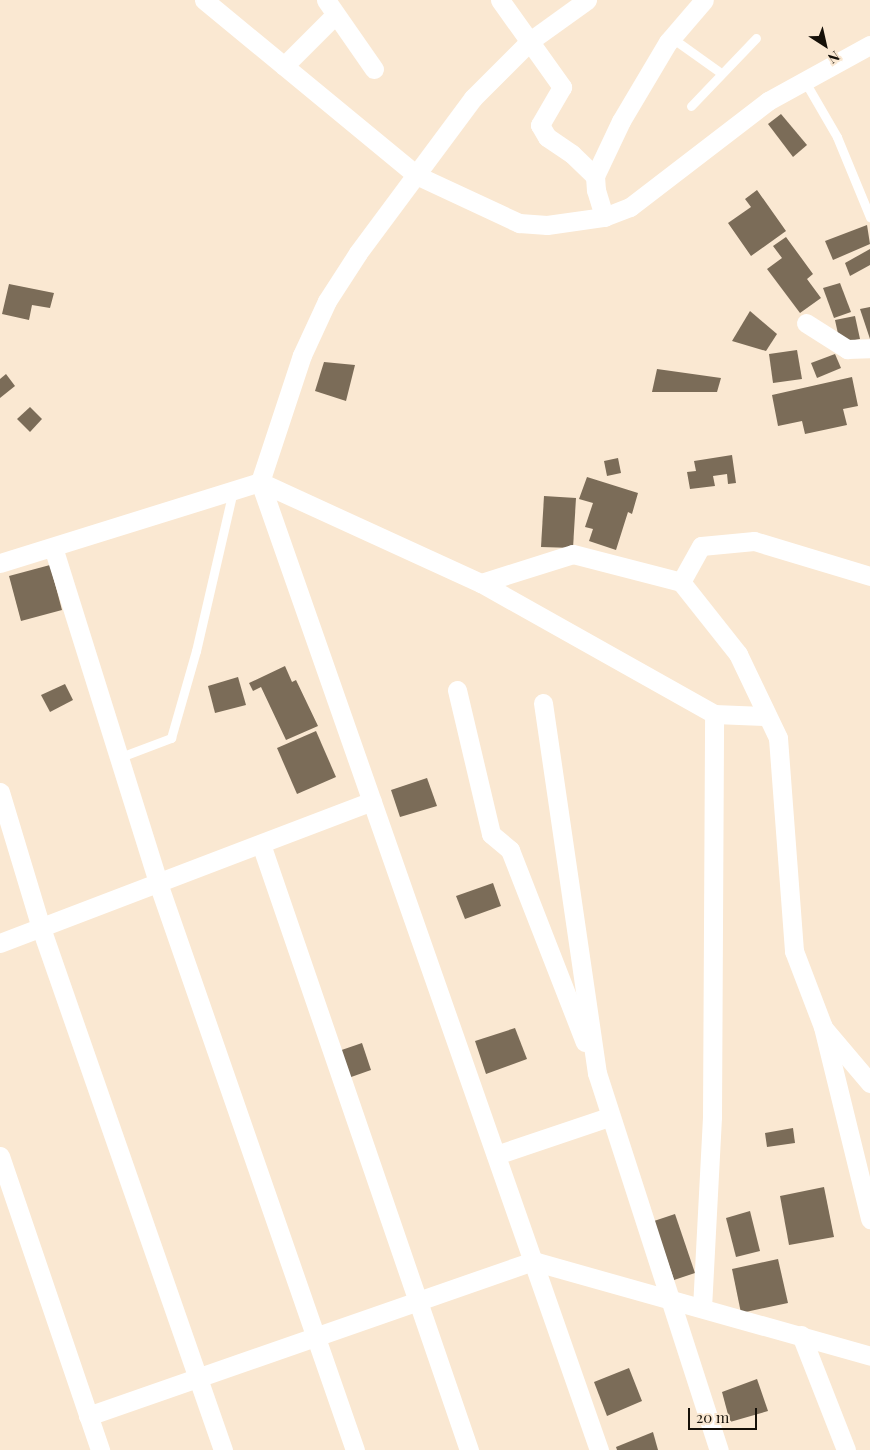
<!DOCTYPE html>
<style>
body{margin:0}
#map{position:relative;width:870px;height:1450px;overflow:hidden;background:#fae8d2;font-family:"Playfair Display",serif}
div>[style]{position:absolute}
.building>*{inset:0;background:#7b6c58}
.lane>*{height:9px;margin:-4.5px;padding:0 4.5px;transform-origin:4.5px;border-radius:4.5px;background:#fff}
.street>*{height:19px;margin:-9.5px;padding:0 9.5px;transform-origin:9.5px;border-radius:9.5px;background:#fff}
span{translate:-50% -50%;white-space:nowrap;text-align:center;line-height:1.15;-webkit-text-stroke:4px #fae8d2;paint-order:stroke}
.north{position:absolute;left:800px;top:20px;width:50px;height:50px;-webkit-text-stroke:4px #fae8d2;paint-order:stroke;rotate:145deg;font-size:14px;font-weight:700;line-height:20px;text-align:center;color:#151008}
.north::after{content:'';display:block;margin:auto;width:18px;height:22px;background:#151008;clip-path:polygon(50% 0,100% 100%,50% 72%,0 100%)}
.scale{position:absolute;left:688px;top:1408px;width:69px;height:22px;box-sizing:border-box;border:2px solid #151008;border-top:0;padding-left:6px;font-size:15px;line-height:18px;white-space:nowrap;color:#151008;-webkit-text-stroke:4px #fae8d2;paint-order:stroke}
</style>
<div id="map">
<div class="building">
<div style="clip-path:polygon(781px 114px,807px 145px,793px 157px,768px 124px)"></div>
<div style="clip-path:polygon(757px 190px,786px 231px,751px 256px,728px 223px,751px 207px,745px 199px)"></div>
<div style="clip-path:polygon(867px 225px,870px 244px,833px 260px,825px 241px)"></div>
<div style="clip-path:polygon(786px 237px,813px 274px,807px 279px,821px 298px,800px 313px,767px 269px,782px 258px,773px 246px)"></div>
<div style="clip-path:polygon(870px 249px,870px 265px,850px 276px,845px 263px)"></div>
<div style="clip-path:polygon(840px 283px,851px 312px,834px 318px,823px 288px)"></div>
<div style="clip-path:polygon(9px 284px,54px 293px,50px 308px,32px 305px,29px 320px,2px 314px)"></div>
<div style="clip-path:polygon(870px 307px,870px 339px,860px 309px)"></div>
<div style="clip-path:polygon(750px 311px,777px 334px,766px 351px,732px 341px)"></div>
<div style="clip-path:polygon(855px 316px,860px 339px,840px 343px,835px 320px)"></div>
<div style="clip-path:polygon(797px 350px,802px 379px,773px 383px,769px 354px)"></div>
<div style="clip-path:polygon(835px 354px,841px 368px,817px 378px,811px 363px)"></div>
<div style="clip-path:polygon(324px 362px,355px 365px,346px 401px,315px 391px)"></div>
<div style="clip-path:polygon(657px 369px,721px 378px,717px 392px,652px 392px)"></div>
<div style="clip-path:polygon(6px 374px,15px 386px,0 398px,0 379px)"></div>
<div style="clip-path:polygon(852px 377px,858px 406px,843px 409px,847px 425px,805px 434px,802px 421px,778px 426px,772px 395px)"></div>
<div style="clip-path:polygon(30px 407px,42px 419px,30px 432px,17px 419px)"></div>
<div style="clip-path:polygon(732px 455px,736px 483px,728px 484px,727px 474px,713px 476px,715px 486px,690px 489px,687px 472px,696px 471px,694px 461px)"></div>
<div style="clip-path:polygon(618px 458px,621px 473px,607px 476px,604px 461px)"></div>
<div style="clip-path:polygon(587px 477px,638px 493px,632px 514px,628px 512px,616px 550px,589px 541px,593px 529px,585px 527px,593px 503px,579px 499px)"></div>
<div style="clip-path:polygon(544px 496px,576px 498px,573px 548px,541px 547px)"></div>
<div style="clip-path:polygon(50px 565px,62px 610px,21px 621px,9px 576px)"></div>
<div style="clip-path:polygon(285px 666px,292px 682px,296px 680px,318px 726px,286px 740px,261px 687px,253px 691px,249px 683px)"></div>
<div style="clip-path:polygon(238px 677px,246px 705px,215px 713px,208px 686px)"></div>
<div style="clip-path:polygon(65px 684px,73px 700px,50px 712px,41px 695px)"></div>
<div style="clip-path:polygon(316px 731px,336px 777px,297px 794px,277px 748px)"></div>
<div style="clip-path:polygon(427px 778px,437px 806px,400px 817px,391px 790px)"></div>
<div style="clip-path:polygon(493px 883px,501px 906px,465px 919px,456px 896px)"></div>
<div style="clip-path:polygon(515px 1028px,527px 1059px,486px 1074px,475px 1041px)"></div>
<div style="clip-path:polygon(362px 1043px,371px 1070px,337px 1082px,327px 1055px)"></div>
<div style="clip-path:polygon(793px 1128px,795px 1143px,767px 1147px,765px 1133px)"></div>
<div style="clip-path:polygon(824px 1187px,834px 1237px,789px 1245px,780px 1196px)"></div>
<div style="clip-path:polygon(750px 1211px,760px 1251px,736px 1257px,726px 1218px)"></div>
<div style="clip-path:polygon(675px 1214px,695px 1273px,674px 1280px,654px 1221px)"></div>
<div style="clip-path:polygon(778px 1259px,788px 1303px,741px 1313px,732px 1269px)"></div>
<div style="clip-path:polygon(629px 1368px,642px 1401px,607px 1416px,594px 1382px)"></div>
<div style="clip-path:polygon(757px 1379px,768px 1411px,730px 1422px,722px 1392px)"></div>
<div style="clip-path:polygon(653px 1432px,658px 1450px,617px 1450px,616px 1447px)"></div>
</div>
<div class="lane">
<div style="left:672px;top:38px;width:60px;rotate:35.5deg"></div>
<div style="left:804px;top:80px;width:66px;rotate:59.9deg"></div>
<div style="left:837px;top:137px;width:87px;rotate:67.6deg"></div>
<div style="left:691px;top:106px;width:94px;rotate:-46.3deg"></div>
<div style="left:118px;top:758px;width:57px;rotate:-20.7deg"></div>
<div style="left:171px;top:738px;width:91px;rotate:-74deg"></div>
<div style="left:196px;top:651px;width:164px;rotate:-77deg"></div>
</div>
<div class="street">
<div style="left:204px;top:0;width:275px;rotate:39.5deg"></div>
<div style="left:416px;top:175px;width:114px;rotate:25deg"></div>
<div style="left:519px;top:223px;width:28px;rotate:4deg"></div>
<div style="left:547px;top:225px;width:58px;rotate:-8deg"></div>
<div style="left:604px;top:217px;width:28px;rotate:-21deg"></div>
<div style="left:630px;top:207px;width:174px;rotate:-37.5deg"></div>
<div style="left:768px;top:101px;width:116px;rotate:-28.8deg"></div>
<div style="left:326px;top:0;width:84px;rotate:55.2deg"></div>
<div style="left:500px;top:0;width:107px;rotate:54.5deg"></div>
<div style="left:562px;top:87px;width:44px;rotate:120.1deg"></div>
<div style="left:540px;top:125px;width:14px;rotate:60deg"></div>
<div style="left:547px;top:137px;width:30px;rotate:34deg"></div>
<div style="left:572px;top:154px;width:32px;rotate:44deg"></div>
<div style="left:595px;top:176px;width:14px;rotate:86deg"></div>
<div style="left:596px;top:190px;width:28px;rotate:73deg"></div>
<div style="left:587px;top:0;width:70px;rotate:144.3deg"></div>
<div style="left:530px;top:41px;width:81px;rotate:135deg"></div>
<div style="left:473px;top:98px;width:193px;rotate:126.6deg"></div>
<div style="left:358px;top:253px;width:57px;rotate:122.9deg"></div>
<div style="left:327px;top:301px;width:60px;rotate:114.8deg"></div>
<div style="left:302px;top:355px;width:134px;rotate:108.3deg"></div>
<div style="left:260px;top:482px;width:1026px;rotate:70.7deg"></div>
<div style="left:284px;top:66px;width:71px;rotate:-45deg"></div>
<div style="left:595px;top:176px;width:61px;rotate:-64.7deg"></div>
<div style="left:621px;top:121px;width:92px;rotate:-59.3deg"></div>
<div style="left:668px;top:42px;width:55px;rotate:-49.4deg"></div>
<div style="left:806px;top:323px;width:49px;rotate:32.4deg"></div>
<div style="left:847px;top:349px;width:23px;rotate:-2deg"></div>
<div style="left:53px;top:547px;width:352px;rotate:72.6deg"></div>
<div style="left:158px;top:883px;width:600px;rotate:70.84deg"></div>
<div style="left:0;top:563px;width:272px;rotate:-17.3deg"></div>
<div style="left:260px;top:482px;width:243px;rotate:24.6deg"></div>
<div style="left:481px;top:583px;width:267px;rotate:29.3deg"></div>
<div style="left:714px;top:714px;width:53px;rotate:2.2deg"></div>
<div style="left:870px;top:576px;width:121px;rotate:-163.2deg"></div>
<div style="left:754px;top:541px;width:53px;rotate:174.6deg"></div>
<div style="left:701px;top:546px;width:41px;rotate:119.1deg"></div>
<div style="left:681px;top:582px;width:92px;rotate:51.6deg"></div>
<div style="left:738px;top:654px;width:93px;rotate:64.5deg"></div>
<div style="left:778px;top:738px;width:214px;rotate:85.7deg"></div>
<div style="left:794px;top:951px;width:81px;rotate:69.1deg"></div>
<div style="left:823px;top:1027px;width:198px;rotate:76.2deg"></div>
<div style="left:481px;top:583px;width:96px;rotate:-17.5deg"></div>
<div style="left:573px;top:554px;width:112px;rotate:14.5deg"></div>
<div style="left:457px;top:690px;width:148px;rotate:76.7deg"></div>
<div style="left:491px;top:834px;width:25px;rotate:40deg"></div>
<div style="left:510px;top:850px;width:206px;rotate:68.7deg"></div>
<div style="left:543px;top:703px;width:374px;rotate:81.7deg"></div>
<div style="left:597px;top:1073px;width:396px;rotate:72.1deg"></div>
<div style="left:0;top:792px;width:142px;rotate:73.2deg"></div>
<div style="left:41px;top:928px;width:553px;rotate:70.78deg"></div>
<div style="left:261px;top:844px;width:641px;rotate:71.06deg"></div>
<div style="left:0;top:943px;width:398px;rotate:-20.9deg"></div>
<div style="left:825px;top:1030px;width:70px;rotate:49.7deg"></div>
<div style="left:496px;top:1155px;width:119px;rotate:-18.6deg"></div>
<div style="left:0;top:1156px;width:311px;rotate:71.2deg"></div>
<div style="left:702px;top:1308px;width:191px;rotate:-87deg"></div>
<div style="left:712px;top:1117px;width:403px;rotate:-89.7deg"></div>
<div style="left:801px;top:1335px;width:123px;rotate:68.6deg"></div>
<div style="left:88px;top:1416px;width:471px;rotate:-19.2deg"></div>
<div style="left:533px;top:1261px;width:350px;rotate:15.7deg"></div>
</div>
<div class="north">N</div>
<div class="scale">20 m</div>
</div>
